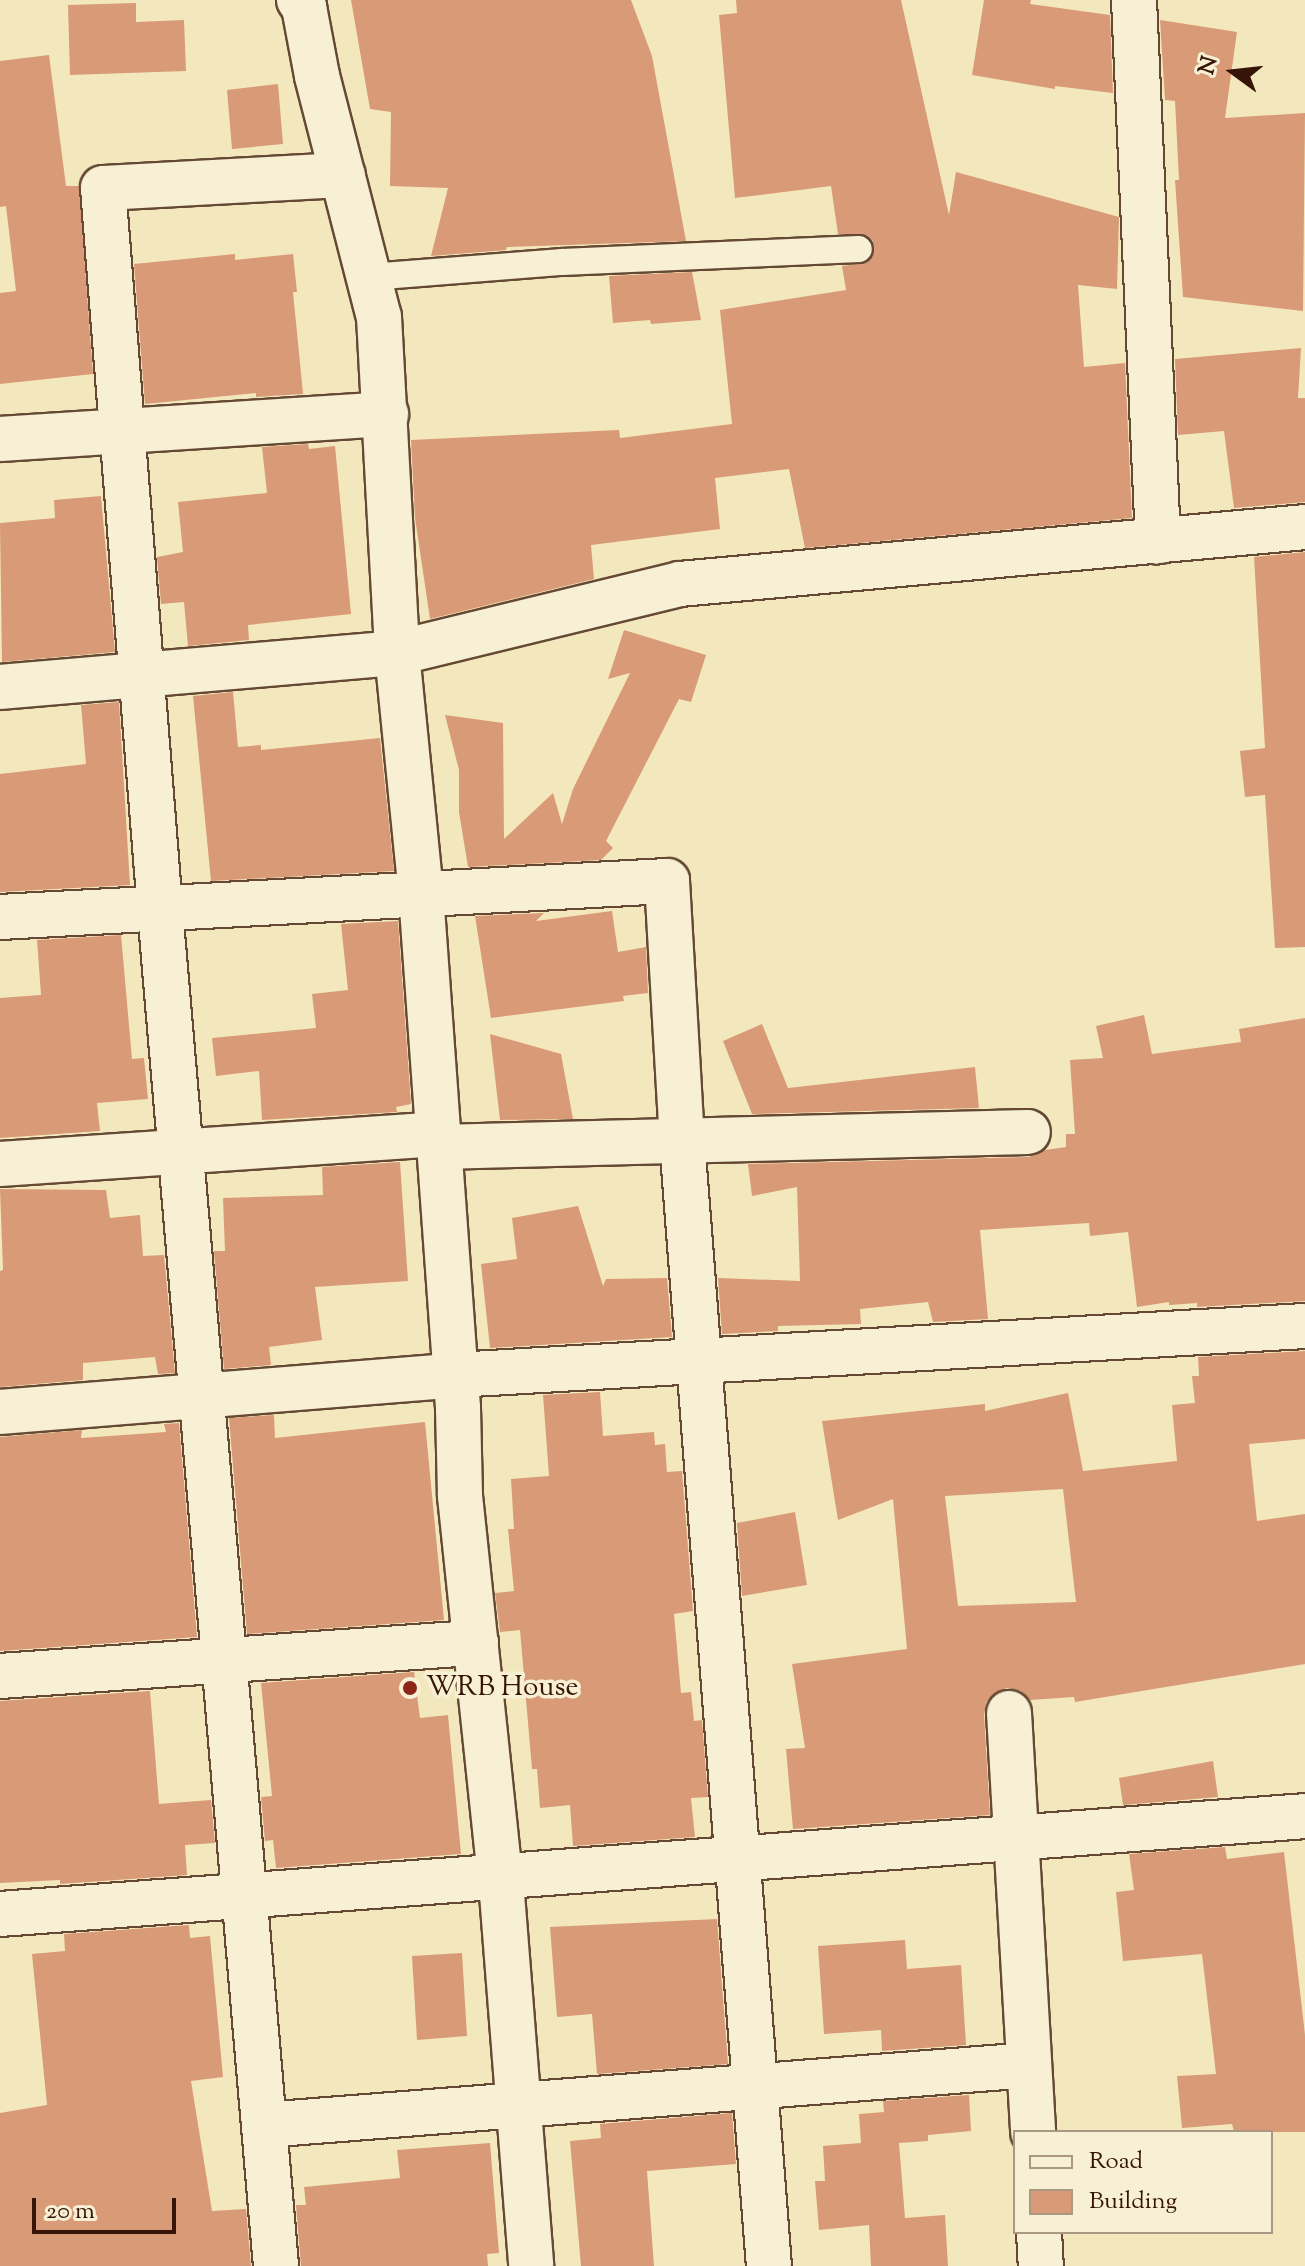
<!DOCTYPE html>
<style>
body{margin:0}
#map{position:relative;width:1305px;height:2266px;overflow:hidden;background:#f3e8bd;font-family:"Sorts Mill Goudy",serif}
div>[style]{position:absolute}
.building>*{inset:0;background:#d99a77}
.roads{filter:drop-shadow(2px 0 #654934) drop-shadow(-2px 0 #654934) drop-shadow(0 2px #654934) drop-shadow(0 -2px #654934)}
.lane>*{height:26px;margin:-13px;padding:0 13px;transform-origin:13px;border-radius:13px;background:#f7f0d4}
.street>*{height:44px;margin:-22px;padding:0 22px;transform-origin:22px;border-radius:22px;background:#f7f0d4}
.secondary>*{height:44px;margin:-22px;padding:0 22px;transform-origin:22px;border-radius:22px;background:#f7f0d4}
.dots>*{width:22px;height:22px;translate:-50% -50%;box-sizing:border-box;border:4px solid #f7f0d4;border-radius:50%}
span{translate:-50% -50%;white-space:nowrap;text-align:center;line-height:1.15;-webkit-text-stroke:7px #f7f0d4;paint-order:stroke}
.poi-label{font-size:28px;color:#361407}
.left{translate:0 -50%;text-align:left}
.legend{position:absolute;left:1013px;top:2130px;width:260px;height:104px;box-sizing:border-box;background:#f7f0d4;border:2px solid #aa9882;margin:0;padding:10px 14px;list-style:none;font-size:24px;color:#361407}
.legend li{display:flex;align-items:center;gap:16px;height:40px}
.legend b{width:40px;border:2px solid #aa9882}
.north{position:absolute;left:1193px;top:32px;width:80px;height:80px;-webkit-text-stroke:6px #f7f0d4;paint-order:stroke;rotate:285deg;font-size:22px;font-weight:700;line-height:32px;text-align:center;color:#361407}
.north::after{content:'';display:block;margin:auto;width:28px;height:36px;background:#361407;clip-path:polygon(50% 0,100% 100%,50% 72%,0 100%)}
.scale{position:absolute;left:32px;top:2198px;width:144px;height:36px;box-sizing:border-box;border:4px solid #361407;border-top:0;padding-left:10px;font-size:24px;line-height:28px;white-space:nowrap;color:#361407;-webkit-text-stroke:6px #f7f0d4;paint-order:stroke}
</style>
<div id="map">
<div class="building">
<div style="clip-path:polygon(351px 0,631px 0,652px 56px,686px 241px,507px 247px,506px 250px,431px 256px,448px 188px,390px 186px,391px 112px,370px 109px)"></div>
<div style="clip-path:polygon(736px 0,901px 0,949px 215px,956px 172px,1119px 217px,1117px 289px,1078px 285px,1084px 367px,1125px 363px,1132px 518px,805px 548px,789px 469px,715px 478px,720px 529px,591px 545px,594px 579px,430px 619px,415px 518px,411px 440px,619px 430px,620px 438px,732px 424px,720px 310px,846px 290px,842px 266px,867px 263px,873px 256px,873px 241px,867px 235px,838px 234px,831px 186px,735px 198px,719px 15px,737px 13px)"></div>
<div style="clip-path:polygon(984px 0,1031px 0,1030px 4px,1110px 15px,1113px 93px,1055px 86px,1055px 89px,972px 75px)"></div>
<div style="clip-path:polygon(136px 3px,136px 22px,184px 20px,186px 71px,70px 75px,68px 5px)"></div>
<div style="clip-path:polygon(1160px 20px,1237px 32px,1225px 118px,1305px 113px,1303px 311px,1183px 297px,1175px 180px,1179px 180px,1175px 101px,1165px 100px)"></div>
<div style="clip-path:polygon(49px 55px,66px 186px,79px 186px,93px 374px,0 384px,0 293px,16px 291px,6px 206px,0 207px,0 61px)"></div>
<div style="clip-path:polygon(278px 84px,283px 144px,232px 149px,227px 90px)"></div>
<div style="clip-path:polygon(235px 254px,235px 260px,293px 254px,297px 292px,293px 292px,303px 394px,256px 397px,256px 393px,145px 404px,134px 264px)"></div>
<div style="clip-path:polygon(692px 272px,701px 320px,651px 324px,650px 320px,613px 323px,609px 276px)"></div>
<div style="clip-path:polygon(1301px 348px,1298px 398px,1305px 398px,1305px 502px,1234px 508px,1224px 431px,1178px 435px,1175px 359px)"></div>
<div style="clip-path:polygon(308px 444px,309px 449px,335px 446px,351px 614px,248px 625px,249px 640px,188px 646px,184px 602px,161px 604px,157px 557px,183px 552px,178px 502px,267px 493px,262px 447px)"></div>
<div style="clip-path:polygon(101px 496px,115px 652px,2px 662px,0 523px,55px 518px,54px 500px)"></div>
<div style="clip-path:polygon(1305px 552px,1305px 947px,1275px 948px,1265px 795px,1245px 797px,1240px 751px,1265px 748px,1254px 557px)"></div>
<div style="clip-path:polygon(624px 630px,706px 655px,691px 702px,679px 699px,606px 841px,613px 848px,601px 860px,468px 867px,459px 812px,459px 770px,445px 715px,503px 723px,504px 839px,553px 793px,562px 824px,573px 789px,630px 673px,608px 679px)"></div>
<div style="clip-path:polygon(233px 692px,238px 747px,261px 745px,261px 750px,380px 738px,394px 871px,211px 881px,193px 696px)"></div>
<div style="clip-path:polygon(119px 702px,130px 885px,0 892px,0 774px,86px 764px,81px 705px)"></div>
<div style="clip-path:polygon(612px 911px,618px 952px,646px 947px,648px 993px,623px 996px,624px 1001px,491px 1018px,475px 916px,544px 913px,536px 921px)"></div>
<div style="clip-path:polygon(398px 921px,411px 1104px,396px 1107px,397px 1112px,262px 1120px,259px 1071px,216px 1076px,212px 1038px,316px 1028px,312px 994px,348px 990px,341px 924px)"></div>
<div style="clip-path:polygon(121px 935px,132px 1059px,144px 1058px,148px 1099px,97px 1103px,100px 1131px,0 1138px,0 998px,41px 995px,37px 940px)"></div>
<div style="clip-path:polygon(1144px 1015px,1152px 1054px,1241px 1042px,1239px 1029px,1305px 1018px,1305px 1301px,1197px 1307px,1197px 1303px,1169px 1305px,1169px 1302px,1137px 1307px,1128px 1232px,1090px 1236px,1089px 1223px,980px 1230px,988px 1319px,933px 1322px,928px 1302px,860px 1309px,861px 1324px,778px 1326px,778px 1331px,722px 1334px,718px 1278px,800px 1281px,797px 1187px,752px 1196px,748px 1164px,1029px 1157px,1045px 1150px,1066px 1147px,1066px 1134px,1075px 1134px,1070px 1060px,1103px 1058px,1096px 1026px)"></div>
<div style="clip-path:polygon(762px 1024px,788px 1088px,975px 1067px,979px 1108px,752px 1114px,723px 1041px)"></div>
<div style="clip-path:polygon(490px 1034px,561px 1054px,573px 1119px,500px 1120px)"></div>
<div style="clip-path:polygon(400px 1162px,408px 1281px,315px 1287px,322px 1340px,269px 1347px,271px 1365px,224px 1369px,214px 1251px,225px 1251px,223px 1198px,323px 1195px,322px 1167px)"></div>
<div style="clip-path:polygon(0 1189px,106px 1190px,110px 1218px,140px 1215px,143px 1256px,164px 1255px,175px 1373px,158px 1374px,155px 1357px,83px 1363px,83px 1380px,0 1387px,0 1271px,3px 1270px)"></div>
<div style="clip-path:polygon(578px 1206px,603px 1286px,606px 1279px,667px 1278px,672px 1337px,490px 1348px,481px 1264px,517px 1259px,512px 1218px)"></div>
<div style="clip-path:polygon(evenodd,1305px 1351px,1305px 1439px,1249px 1444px,1257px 1521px,1305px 1514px,1305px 1664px,1075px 1702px,1074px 1697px,1030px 1700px,1021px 1691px,1007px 1688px,995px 1693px,986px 1702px,984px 1714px,990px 1815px,793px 1829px,786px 1749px,805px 1748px,792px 1664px,907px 1649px,893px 1499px,838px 1520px,822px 1421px,985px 1404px,985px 1411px,1068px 1393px,1083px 1471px,1177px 1461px,1172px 1405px,1195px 1403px,1192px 1376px,1199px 1376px,1198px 1357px,1305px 1351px,1063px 1489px,1076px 1602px,958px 1606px,945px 1496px,1063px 1489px)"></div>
<div style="clip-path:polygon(600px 1392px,603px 1436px,654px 1432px,655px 1445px,665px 1444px,667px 1472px,682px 1471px,693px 1611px,674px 1614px,681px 1693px,691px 1692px,694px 1721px,702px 1720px,708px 1797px,691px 1798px,695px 1837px,573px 1846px,570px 1805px,540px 1808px,537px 1769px,532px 1769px,520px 1630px,500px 1632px,495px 1593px,514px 1591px,508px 1529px,514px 1529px,511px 1479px,549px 1476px,543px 1395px)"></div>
<div style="clip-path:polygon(274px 1415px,275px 1438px,425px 1422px,444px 1620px,247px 1634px,229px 1418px)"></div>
<div style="clip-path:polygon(179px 1423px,197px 1637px,0 1651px,0 1437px,82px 1430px,81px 1438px,166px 1432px,164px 1424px)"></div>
<div style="clip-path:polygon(795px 1512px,807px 1585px,742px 1596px,737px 1523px)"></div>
<div style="clip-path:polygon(414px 1672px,420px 1718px,448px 1715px,461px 1854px,276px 1868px,273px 1840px,265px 1841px,261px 1797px,272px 1796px,261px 1683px)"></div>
<div style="clip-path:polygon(150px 1691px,159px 1804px,211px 1800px,215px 1843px,185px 1845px,187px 1875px,60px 1884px,60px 1880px,0 1883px,0 1701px)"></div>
<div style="clip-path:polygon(1213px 1761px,1218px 1797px,1123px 1805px,1119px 1778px)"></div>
<div style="clip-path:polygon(1225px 1847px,1227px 1859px,1284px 1852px,1305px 2035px,1305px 2132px,1234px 2132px,1232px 2124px,1182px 2128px,1177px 2076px,1216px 2074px,1202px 1954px,1123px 1961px,1116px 1892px,1134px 1890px,1129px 1854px)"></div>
<div style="clip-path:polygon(717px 1919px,728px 2064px,597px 2074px,592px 2014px,557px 2017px,550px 1927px)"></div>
<div style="clip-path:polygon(189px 1925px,190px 1938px,210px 1936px,223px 2077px,191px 2081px,212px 2211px,246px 2209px,251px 2266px,0 2266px,0 2113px,47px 2105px,32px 1954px,65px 1951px,64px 1934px)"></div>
<div style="clip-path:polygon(905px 1940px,907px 1969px,961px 1965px,966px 2045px,882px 2051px,881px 2030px,824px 2034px,818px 1946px)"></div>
<div style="clip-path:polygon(462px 1953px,467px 2036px,417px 2040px,412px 1956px)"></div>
<div style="clip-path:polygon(969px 2095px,971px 2131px,928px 2135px,928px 2141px,899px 2143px,905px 2218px,945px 2215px,948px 2266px,871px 2266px,869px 2225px,819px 2230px,815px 2181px,825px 2181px,823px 2146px,861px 2143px,859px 2114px,884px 2112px,883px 2101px)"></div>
<div style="clip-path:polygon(732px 2113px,736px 2164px,647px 2171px,654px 2266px,581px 2266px,570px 2141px,601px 2138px,600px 2124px)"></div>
<div style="clip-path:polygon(490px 2143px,499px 2253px,487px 2254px,488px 2266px,301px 2266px,296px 2205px,306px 2205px,304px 2187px,400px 2178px,397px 2150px)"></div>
</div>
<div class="roads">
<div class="lane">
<div style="left:370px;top:277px;width:193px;rotate:-4.5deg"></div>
<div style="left:562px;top:262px;width:297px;rotate:-2.5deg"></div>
</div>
<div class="street">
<div style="left:1134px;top:0;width:542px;rotate:87.46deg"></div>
<div style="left:0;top:439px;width:387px;rotate:-3.7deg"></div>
<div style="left:0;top:687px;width:398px;rotate:-4.9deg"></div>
<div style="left:397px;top:653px;width:291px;rotate:-13.7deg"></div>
<div style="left:680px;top:584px;width:628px;rotate:-5.21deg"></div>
<div style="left:0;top:917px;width:668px;rotate:-3.09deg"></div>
<div style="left:667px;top:881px;width:260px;rotate:86.7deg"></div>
<div style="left:682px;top:1141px;width:1128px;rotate:85.58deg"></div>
<div style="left:439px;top:1147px;width:589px;rotate:-1.46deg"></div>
<div style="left:0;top:1164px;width:439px;rotate:-3.9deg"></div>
<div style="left:0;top:1412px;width:457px;rotate:-4.6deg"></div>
<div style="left:455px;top:1375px;width:851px;rotate:-3.3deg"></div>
<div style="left:0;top:1676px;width:477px;rotate:-4deg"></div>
<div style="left:1009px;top:1713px;width:420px;rotate:86.7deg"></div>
<div style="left:0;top:1914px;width:1309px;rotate:-4.29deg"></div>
<div style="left:264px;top:2125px;width:767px;rotate:-4.48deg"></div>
<div style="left:1039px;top:2232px;width:34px;rotate:87deg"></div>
<div style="left:276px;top:2266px;width:1362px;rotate:-94.89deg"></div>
<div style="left:160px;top:909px;width:723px;rotate:-94.52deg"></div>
<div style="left:103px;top:188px;width:240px;rotate:-3.1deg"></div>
</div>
<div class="secondary">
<div style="left:299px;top:0;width:9px;rotate:54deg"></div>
<div style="left:304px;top:7px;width:70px;rotate:79.3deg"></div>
<div style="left:317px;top:76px;width:249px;rotate:75.6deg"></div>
<div style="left:379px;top:317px;width:336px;rotate:86.9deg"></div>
<div style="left:397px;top:653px;width:242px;rotate:84.3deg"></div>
<div style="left:421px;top:894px;width:515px;rotate:85.88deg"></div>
<div style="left:458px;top:1408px;width:88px;rotate:88.7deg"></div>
<div style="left:460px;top:1496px;width:400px;rotate:84deg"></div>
<div style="left:502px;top:1894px;width:373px;rotate:85.5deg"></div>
</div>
</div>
<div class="dots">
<div style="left:410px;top:1688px;background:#8f2418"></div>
</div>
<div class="poi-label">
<span class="left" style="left:426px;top:1688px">WRB House</span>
</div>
<ul class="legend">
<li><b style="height:10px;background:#f7f0d4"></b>Road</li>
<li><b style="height:22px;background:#d99a77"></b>Building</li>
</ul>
<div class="north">N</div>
<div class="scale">20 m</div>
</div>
